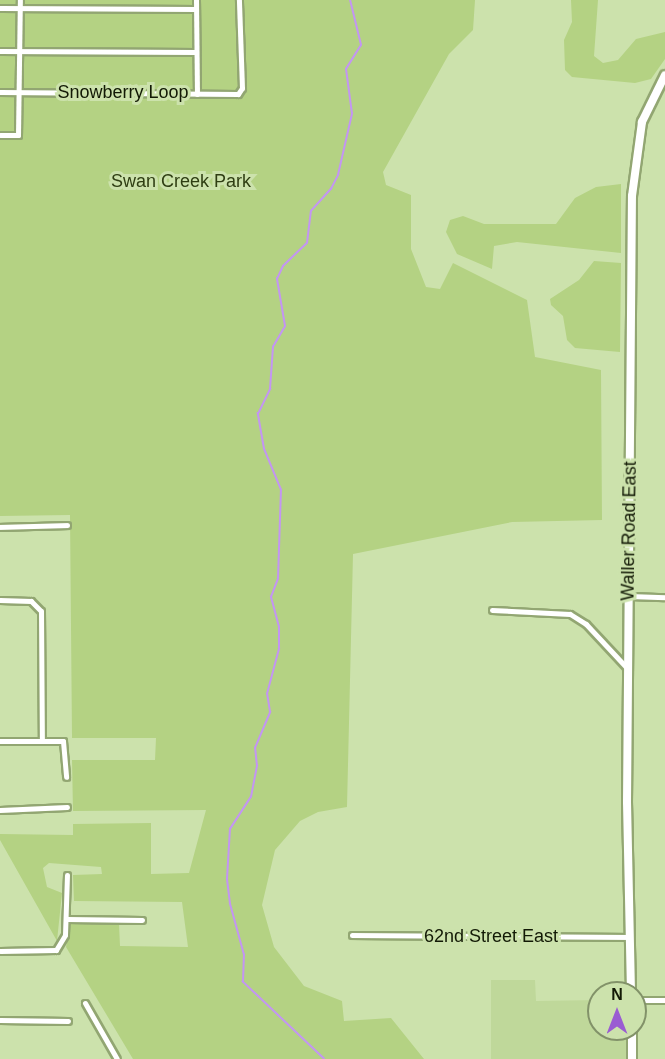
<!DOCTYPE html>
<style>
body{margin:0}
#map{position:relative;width:665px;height:1059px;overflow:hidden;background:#cce2ac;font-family:Helvetica,sans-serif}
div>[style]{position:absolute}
.built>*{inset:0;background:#bfd89a}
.green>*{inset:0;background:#b4d283}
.stream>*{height:1.5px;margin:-0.75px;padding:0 0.75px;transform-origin:0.75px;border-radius:0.75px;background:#c395f3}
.roads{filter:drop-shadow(2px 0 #92a672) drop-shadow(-2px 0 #92a672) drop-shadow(0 2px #92a672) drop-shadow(0 -2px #92a672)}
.street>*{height:5px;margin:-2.5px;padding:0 2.5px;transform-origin:2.5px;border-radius:2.5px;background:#fff}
.secondary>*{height:8px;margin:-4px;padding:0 4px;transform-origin:4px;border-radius:4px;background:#fff}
span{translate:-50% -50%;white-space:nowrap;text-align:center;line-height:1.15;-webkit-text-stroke:6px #cce2ac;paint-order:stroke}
.street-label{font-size:18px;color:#121905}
.park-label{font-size:18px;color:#2f3e13}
.north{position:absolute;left:587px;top:981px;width:60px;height:60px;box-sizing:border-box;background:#cce2ac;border:2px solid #829269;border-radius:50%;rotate:0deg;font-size:16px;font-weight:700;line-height:24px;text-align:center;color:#121905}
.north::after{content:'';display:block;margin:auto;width:21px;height:27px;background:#9a5cd2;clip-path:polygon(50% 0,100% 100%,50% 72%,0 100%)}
</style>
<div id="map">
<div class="built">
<div style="clip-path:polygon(491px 980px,535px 980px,536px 1001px,599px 1000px,599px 1029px,632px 1029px,632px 1059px,491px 1059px)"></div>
</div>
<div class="green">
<div style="clip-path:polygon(0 0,475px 0,473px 30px,449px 54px,383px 172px,386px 185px,411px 195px,411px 249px,426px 287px,440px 289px,453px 263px,527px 300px,535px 357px,601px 370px,602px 520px,512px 522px,353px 554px,347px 807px,318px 812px,300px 821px,275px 850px,262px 905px,274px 947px,304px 986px,342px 1001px,344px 1021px,391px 1018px,424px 1059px,133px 1059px,66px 947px,70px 924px,119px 924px,120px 946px,188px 947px,182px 902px,74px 901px,73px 875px,102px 874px,101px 867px,49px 863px,43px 868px,47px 887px,62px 893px,57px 941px,0 840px,0 834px,73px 835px,73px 824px,151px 823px,151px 874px,189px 873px,206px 810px,73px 811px,72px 760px,155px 760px,156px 738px,72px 738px,70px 515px,0 516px)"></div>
<div style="clip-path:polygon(571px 0,598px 0,594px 56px,603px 63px,618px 60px,636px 39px,665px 32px,665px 59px,651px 79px,635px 83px,572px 77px,565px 70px,564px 40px,572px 22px)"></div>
<div style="clip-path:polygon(621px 184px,621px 253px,517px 242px,494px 246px,492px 269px,457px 254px,446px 232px,450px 220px,463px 216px,484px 224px,556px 224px,575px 198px,596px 187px)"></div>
<div style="clip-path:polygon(594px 261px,621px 263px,620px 352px,575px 348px,567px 340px,563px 316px,551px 305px,550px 299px,579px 280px)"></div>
</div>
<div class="stream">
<div style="left:324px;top:1059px;width:112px;rotate:-136.5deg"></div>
<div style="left:243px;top:982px;width:27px;rotate:-88deg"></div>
<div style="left:244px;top:955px;width:53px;rotate:-105.4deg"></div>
<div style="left:230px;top:904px;width:25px;rotate:-97deg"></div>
<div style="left:227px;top:879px;width:50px;rotate:-86.6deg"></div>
<div style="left:230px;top:829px;width:38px;rotate:-57deg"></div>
<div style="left:251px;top:797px;width:32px;rotate:-79deg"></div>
<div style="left:257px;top:766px;width:18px;rotate:-96deg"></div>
<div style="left:255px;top:748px;width:39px;rotate:-67deg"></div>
<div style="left:270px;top:712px;width:18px;rotate:-99deg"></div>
<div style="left:267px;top:694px;width:47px;rotate:-75.1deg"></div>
<div style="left:279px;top:649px;width:22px;rotate:-90deg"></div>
<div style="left:279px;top:627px;width:31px;rotate:-105deg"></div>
<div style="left:271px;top:597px;width:19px;rotate:-69deg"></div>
<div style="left:278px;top:579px;width:89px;rotate:-88.1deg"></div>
<div style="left:281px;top:490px;width:44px;rotate:-112.5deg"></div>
<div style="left:264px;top:449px;width:36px;rotate:-100deg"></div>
<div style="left:258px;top:414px;width:28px;rotate:-64deg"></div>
<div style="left:270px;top:389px;width:42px;rotate:-85.9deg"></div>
<div style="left:273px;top:347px;width:24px;rotate:-60deg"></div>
<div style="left:285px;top:326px;width:48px;rotate:-99.7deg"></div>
<div style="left:277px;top:279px;width:14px;rotate:-65deg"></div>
<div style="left:283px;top:266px;width:33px;rotate:-44deg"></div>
<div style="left:307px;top:243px;width:32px;rotate:-83deg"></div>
<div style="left:311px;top:211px;width:30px;rotate:-48deg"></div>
<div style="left:331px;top:189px;width:16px;rotate:-63deg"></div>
<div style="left:338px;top:175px;width:63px;rotate:-77.1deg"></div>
<div style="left:352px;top:114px;width:45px;rotate:-97.6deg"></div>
<div style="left:346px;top:69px;width:28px;rotate:-58deg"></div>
<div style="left:361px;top:45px;width:46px;rotate:-103.7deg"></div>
</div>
<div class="roads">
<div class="street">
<div style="left:196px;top:0;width:94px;rotate:89.4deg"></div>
<div style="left:0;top:8px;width:196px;rotate:0.3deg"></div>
<div style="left:0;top:51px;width:196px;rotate:0.3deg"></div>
<div style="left:0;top:92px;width:238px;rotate:0.5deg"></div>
<div style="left:238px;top:94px;width:7px;rotate:-56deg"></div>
<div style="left:242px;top:88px;width:88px;rotate:-92deg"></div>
<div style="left:0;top:135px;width:18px"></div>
<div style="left:18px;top:135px;width:135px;rotate:-89.2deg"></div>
<div style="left:0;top:527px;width:67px;rotate:-1.7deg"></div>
<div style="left:629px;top:596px;width:36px;rotate:2deg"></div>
<div style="left:0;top:600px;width:31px;rotate:2deg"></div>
<div style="left:31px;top:601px;width:14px;rotate:45deg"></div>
<div style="left:41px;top:611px;width:129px;rotate:89.6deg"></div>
<div style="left:492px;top:610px;width:78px;rotate:2.9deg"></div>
<div style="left:570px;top:614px;width:19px;rotate:32deg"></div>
<div style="left:586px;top:624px;width:60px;rotate:47deg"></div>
<div style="left:0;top:741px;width:63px"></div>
<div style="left:63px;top:741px;width:36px;rotate:85deg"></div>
<div style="left:0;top:810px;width:67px;rotate:-2.6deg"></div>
<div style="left:67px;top:919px;width:75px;rotate:0.8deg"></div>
<div style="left:352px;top:935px;width:278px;rotate:0.4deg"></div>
<div style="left:0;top:951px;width:56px;rotate:-1deg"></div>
<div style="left:56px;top:950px;width:17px;rotate:-59deg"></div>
<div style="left:65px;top:935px;width:60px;rotate:-88.1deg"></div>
<div style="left:635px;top:1000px;width:30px"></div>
<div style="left:85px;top:1003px;width:64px;rotate:60.3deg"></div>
<div style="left:0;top:1020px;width:68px;rotate:0.8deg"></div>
</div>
<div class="secondary">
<div style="left:631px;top:993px;width:191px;rotate:-91.2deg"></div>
<div style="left:627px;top:802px;width:606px;rotate:-89.53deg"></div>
<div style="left:632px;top:196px;width:75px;rotate:-82.3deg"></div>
<div style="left:642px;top:122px;width:52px;rotate:-63.9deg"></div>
<div style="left:632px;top:1029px;width:30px;rotate:90deg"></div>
</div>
</div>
<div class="street-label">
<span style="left:123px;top:92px">Snowberry Loop</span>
<span style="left:629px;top:531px;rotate:-89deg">Waller Road East</span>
<span style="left:491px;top:936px">62nd Street East</span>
</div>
<div class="park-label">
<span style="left:181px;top:181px">Swan Creek Park</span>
</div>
<div class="north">N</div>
</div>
